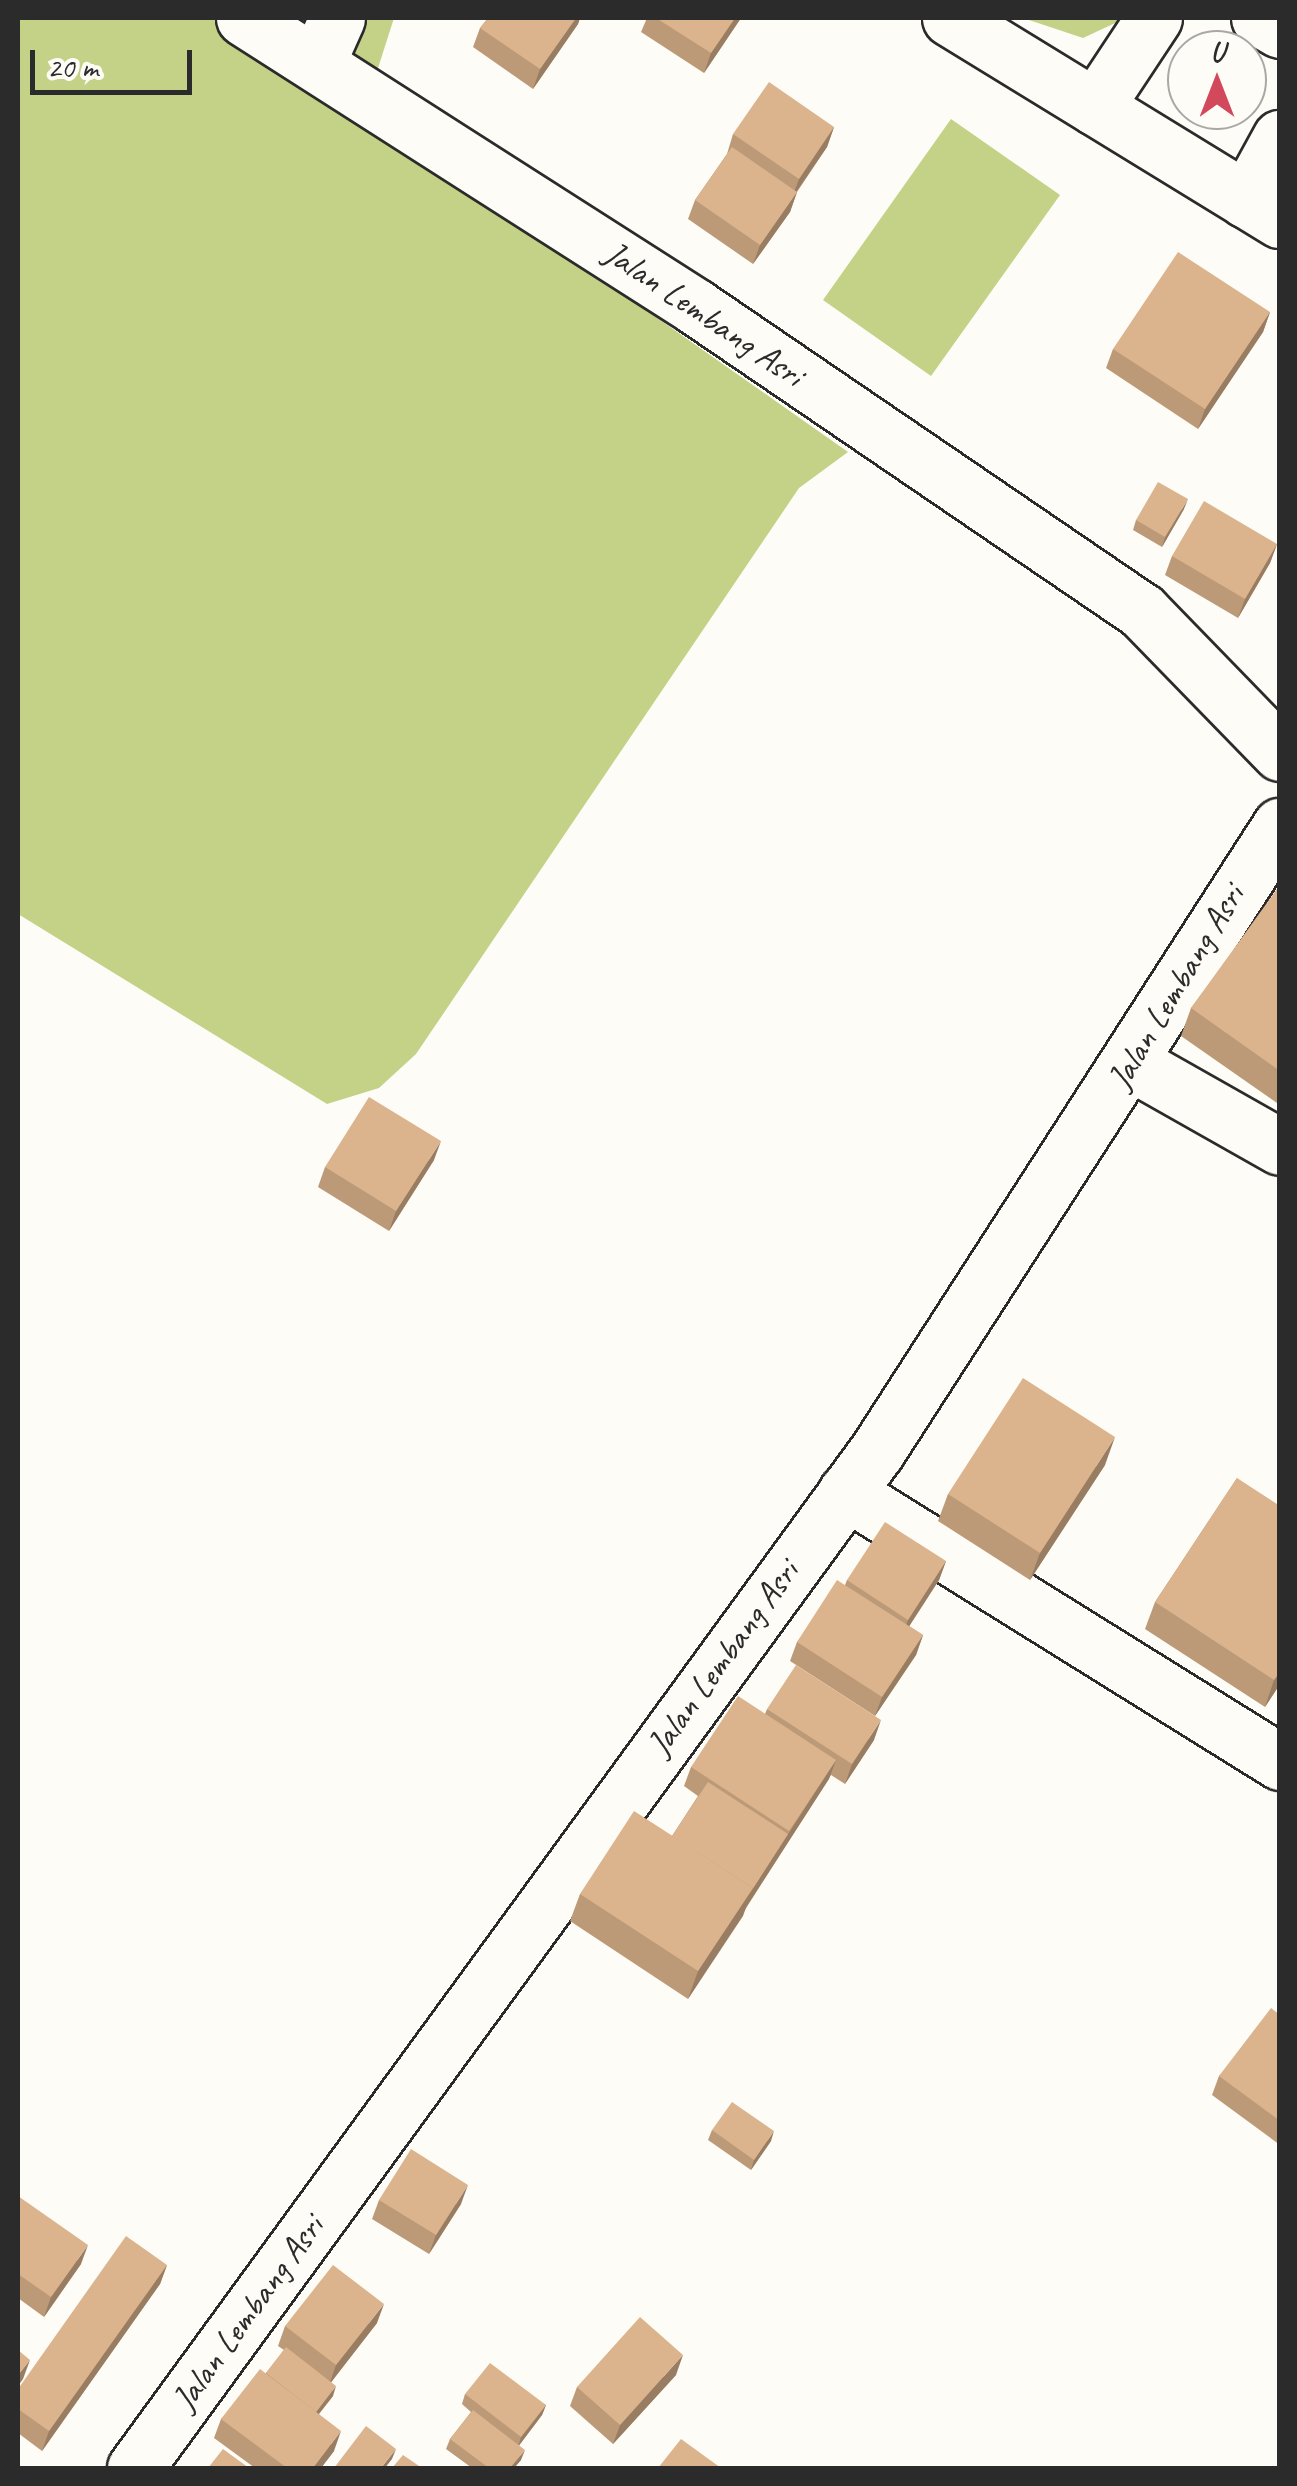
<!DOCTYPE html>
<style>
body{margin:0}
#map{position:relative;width:1297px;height:2486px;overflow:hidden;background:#fdfcf7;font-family:Caveat,sans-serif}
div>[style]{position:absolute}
.green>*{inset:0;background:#c3d286}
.roads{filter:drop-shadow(2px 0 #2b2b2b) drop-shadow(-2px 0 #2b2b2b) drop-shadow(0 2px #2b2b2b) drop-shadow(0 -2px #2b2b2b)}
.minor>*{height:55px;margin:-27.5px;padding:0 27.5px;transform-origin:27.5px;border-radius:27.5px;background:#fdfcf7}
.wall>*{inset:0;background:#bc9a78}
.shaded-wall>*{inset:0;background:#997d62}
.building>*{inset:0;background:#dbb38c}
span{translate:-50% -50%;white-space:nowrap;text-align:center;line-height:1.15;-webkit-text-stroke:8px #fdfcf7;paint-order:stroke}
.street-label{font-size:35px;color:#2b2b2b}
.frame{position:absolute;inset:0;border:20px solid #2b2b2b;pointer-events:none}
.north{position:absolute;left:1167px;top:30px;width:100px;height:100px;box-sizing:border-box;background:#fdfcf7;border:2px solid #a9a8a5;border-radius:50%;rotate:0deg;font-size:28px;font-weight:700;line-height:40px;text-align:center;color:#2b2b2b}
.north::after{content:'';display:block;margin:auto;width:35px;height:45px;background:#d1495b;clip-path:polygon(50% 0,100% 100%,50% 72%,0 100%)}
.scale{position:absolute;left:30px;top:50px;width:162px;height:45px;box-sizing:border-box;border:5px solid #2b2b2b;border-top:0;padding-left:12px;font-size:30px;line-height:35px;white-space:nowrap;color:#2b2b2b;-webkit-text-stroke:8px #fdfcf7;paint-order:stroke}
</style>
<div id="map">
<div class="green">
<div style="clip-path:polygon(18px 18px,394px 18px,364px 112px,848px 452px,799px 488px,416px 1054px,379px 1088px,327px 1104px,18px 914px)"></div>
<div style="clip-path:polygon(1023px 18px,1126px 18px,1083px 38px)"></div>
<div style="clip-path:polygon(951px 119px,1060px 195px,931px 376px,823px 300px)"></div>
</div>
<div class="roads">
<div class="minor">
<div style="left:244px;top:18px;width:536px;rotate:32.59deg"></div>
<div style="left:696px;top:307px;width:540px;rotate:34.28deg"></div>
<div style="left:1142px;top:611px;width:198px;rotate:45.8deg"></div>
<div style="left:950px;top:18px;width:387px;rotate:31.5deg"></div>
<div style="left:1259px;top:18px;width:24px;rotate:30deg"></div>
<div style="left:317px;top:63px;width:49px;rotate:-66deg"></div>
<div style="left:1095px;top:107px;width:107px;rotate:-56.5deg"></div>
<div style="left:1246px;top:200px;width:71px;rotate:-61.3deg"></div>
<div style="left:1130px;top:1062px;width:172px;rotate:29.5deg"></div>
<div style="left:846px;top:1492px;width:511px;rotate:31.89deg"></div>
<div style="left:135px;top:2468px;width:1259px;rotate:-53.89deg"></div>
<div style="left:877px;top:1451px;width:744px;rotate:-57.19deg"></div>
</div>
</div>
<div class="wall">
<div style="clip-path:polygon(488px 18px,580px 18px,578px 24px,533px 89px,473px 47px,480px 28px)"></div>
<div style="clip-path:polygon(647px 18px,741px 18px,704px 73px,641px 32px)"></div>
<div style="clip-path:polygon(834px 127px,827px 147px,797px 192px,790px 212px,753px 264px,688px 219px,695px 200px,727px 154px,733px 134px)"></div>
<div style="clip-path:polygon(1270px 312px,1263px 332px,1198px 429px,1106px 368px,1113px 349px)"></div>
<div style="clip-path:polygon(1184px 509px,1162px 547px,1133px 530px,1136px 520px)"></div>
<div style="clip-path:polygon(1277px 544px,1270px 563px,1238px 618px,1165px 575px,1172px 556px)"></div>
<div style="clip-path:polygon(1280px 891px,1280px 1100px,1277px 1103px,1181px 1036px,1191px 1008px)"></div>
<div style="clip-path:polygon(434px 1160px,389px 1231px,318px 1187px,325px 1167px)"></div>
<div style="clip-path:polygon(1105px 1465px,1030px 1580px,938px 1521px,948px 1494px)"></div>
<div style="clip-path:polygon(1237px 1478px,1280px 1684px,1265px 1707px,1145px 1629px,1155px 1602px)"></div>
<div style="clip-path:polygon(946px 1561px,939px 1580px,909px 1626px,923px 1635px,916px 1655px,875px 1716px,790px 1661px,797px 1642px,845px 1585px,847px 1580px)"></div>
<div style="clip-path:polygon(767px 1709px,874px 1740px,845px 1784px,831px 1775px,688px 1999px,570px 1921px,580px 1894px,672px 1836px,698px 1796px,684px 1786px,691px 1767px,765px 1714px)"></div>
<div style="clip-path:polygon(1280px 2015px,1280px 2145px,1212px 2095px,1219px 2076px)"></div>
<div style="clip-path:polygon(712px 2130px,771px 2141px,751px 2170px,708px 2140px)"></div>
<div style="clip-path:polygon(18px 2196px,81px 2264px,44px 2317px,18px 2298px)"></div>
<div style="clip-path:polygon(379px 2200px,461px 2204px,429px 2254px,372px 2219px)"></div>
<div style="clip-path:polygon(167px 2265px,160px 2284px,42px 2451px,18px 2433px,18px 2389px)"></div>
<div style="clip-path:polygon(377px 2323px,331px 2382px,333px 2396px,319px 2414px,334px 2451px,321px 2468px,255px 2468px,214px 2438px,221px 2419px,266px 2373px,284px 2350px,278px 2346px,285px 2326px)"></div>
<div style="clip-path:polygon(676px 2375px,613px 2444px,570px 2406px,577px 2387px)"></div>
<div style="clip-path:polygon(465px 2394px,546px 2405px,542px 2415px,519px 2445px,521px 2460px,514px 2468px,472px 2468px,446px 2449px,450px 2439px,471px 2412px,462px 2404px)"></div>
</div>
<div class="shaded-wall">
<div style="clip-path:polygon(576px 18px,580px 18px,578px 24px,533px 89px,540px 69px)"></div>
<div style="clip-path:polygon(735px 18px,741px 18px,704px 73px,711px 53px)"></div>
<div style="clip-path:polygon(834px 127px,827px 147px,792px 198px,799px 179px)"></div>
<div style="clip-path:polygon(797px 192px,790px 212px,753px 264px,760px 245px)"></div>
<div style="clip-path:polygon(1270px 312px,1263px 332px,1198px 429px,1205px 409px)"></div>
<div style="clip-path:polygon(1188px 499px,1184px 509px,1162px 547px,1165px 537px)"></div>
<div style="clip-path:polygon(1277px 544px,1270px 563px,1238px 618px,1245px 599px)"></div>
<div style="clip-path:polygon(441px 1141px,434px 1160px,389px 1231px,396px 1211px)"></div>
<div style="clip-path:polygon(1115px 1437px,1105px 1465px,1030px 1580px,1040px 1553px)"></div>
<div style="clip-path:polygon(946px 1561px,939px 1580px,901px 1639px,908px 1620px)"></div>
<div style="clip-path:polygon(923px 1635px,916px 1655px,875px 1716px,882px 1697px)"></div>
<div style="clip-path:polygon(1280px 1672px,1280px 1684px,1265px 1707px,1274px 1680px)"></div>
<div style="clip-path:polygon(881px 1720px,874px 1740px,845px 1784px,852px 1764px)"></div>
<div style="clip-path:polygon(836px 1760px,829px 1779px,745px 1909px,752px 1890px)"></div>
<div style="clip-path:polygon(753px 1888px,743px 1916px,688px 1999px,698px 1971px)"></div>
<div style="clip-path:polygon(774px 2131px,771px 2141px,751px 2170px,754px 2160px)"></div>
<div style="clip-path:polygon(468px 2185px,461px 2204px,429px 2254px,436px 2235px)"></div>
<div style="clip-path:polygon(88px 2245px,81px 2264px,44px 2317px,51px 2297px)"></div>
<div style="clip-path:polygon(167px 2265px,160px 2284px,42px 2451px,49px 2431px)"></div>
<div style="clip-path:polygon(384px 2304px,377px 2323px,329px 2385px,336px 2365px)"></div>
<div style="clip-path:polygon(683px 2355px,676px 2375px,613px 2444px,620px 2425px)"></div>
<div style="clip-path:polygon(30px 2360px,23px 2379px,18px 2386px,18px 2375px)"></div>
<div style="clip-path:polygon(336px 2386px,333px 2396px,310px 2425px,314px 2415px)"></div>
<div style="clip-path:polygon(546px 2405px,542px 2415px,518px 2447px,521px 2437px)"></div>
<div style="clip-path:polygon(341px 2431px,334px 2451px,321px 2468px,313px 2468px)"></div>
<div style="clip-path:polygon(396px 2449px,392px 2459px,385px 2468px,381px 2468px)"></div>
<div style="clip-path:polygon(525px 2450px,521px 2460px,514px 2468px,510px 2468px)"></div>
</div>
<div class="building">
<div style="clip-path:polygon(488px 18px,576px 18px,540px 69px,480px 28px)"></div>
<div style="clip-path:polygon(656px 18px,735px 18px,711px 53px)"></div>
<div style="clip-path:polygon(769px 82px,834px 127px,799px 179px,733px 134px)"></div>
<div style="clip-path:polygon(732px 147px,797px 192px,760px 245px,695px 200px)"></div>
<div style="clip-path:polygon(1178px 252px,1270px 312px,1205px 409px,1113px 349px)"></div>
<div style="clip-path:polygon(1158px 482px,1188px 499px,1165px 537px,1136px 520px)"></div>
<div style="clip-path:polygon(1204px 501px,1277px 544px,1245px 599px,1172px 556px)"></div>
<div style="clip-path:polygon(1277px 889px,1280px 891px,1280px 1071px,1191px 1008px)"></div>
<div style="clip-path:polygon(369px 1097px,441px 1141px,396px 1211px,325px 1167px)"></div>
<div style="clip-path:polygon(1023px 1378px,1115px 1437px,1040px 1553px,948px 1494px)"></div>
<div style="clip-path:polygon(1237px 1478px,1280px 1506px,1280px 1672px,1274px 1680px,1155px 1602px)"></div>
<div style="clip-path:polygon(885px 1522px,946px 1561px,908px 1620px,847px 1580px)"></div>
<div style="clip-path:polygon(837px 1580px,923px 1635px,882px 1697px,797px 1642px)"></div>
<div style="clip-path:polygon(796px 1665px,881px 1720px,852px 1764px,767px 1709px)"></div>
<div style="clip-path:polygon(738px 1696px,836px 1760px,789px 1831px,691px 1767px)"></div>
<div style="clip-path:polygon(708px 1782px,788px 1834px,752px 1890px,753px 1888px,672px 1836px)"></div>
<div style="clip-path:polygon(634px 1811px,753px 1888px,698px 1971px,580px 1894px)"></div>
<div style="clip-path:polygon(1271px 2008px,1280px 2015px,1280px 2121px,1219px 2076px)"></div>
<div style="clip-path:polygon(732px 2102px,774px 2131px,754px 2160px,712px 2130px)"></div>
<div style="clip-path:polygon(411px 2149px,468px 2185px,436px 2235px,379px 2200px)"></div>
<div style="clip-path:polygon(18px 2196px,88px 2245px,51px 2297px,18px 2274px)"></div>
<div style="clip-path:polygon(126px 2236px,167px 2265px,49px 2431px,18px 2409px,18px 2389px)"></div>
<div style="clip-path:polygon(333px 2265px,384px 2304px,336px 2365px,285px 2326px)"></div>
<div style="clip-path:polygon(640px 2317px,683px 2355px,620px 2425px,577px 2387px)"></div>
<div style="clip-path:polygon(286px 2347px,336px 2386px,316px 2412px,266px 2373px)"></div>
<div style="clip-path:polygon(18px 2350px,30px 2360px,18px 2375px)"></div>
<div style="clip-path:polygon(490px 2363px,546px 2405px,521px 2437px,465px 2394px)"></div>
<div style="clip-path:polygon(260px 2369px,341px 2431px,313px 2468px,287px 2468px,221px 2419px)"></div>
<div style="clip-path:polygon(473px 2410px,525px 2450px,510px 2468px,489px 2468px,450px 2439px)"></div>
<div style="clip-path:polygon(366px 2426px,396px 2449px,381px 2468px,334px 2468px)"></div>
<div style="clip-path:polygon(681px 2439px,721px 2468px,658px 2468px)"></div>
<div style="clip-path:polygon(223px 2449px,249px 2468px,208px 2468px)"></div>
<div style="clip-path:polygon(403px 2455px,422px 2468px,392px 2468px)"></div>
</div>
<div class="street-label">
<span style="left:704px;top:314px;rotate:34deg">Jalan Lembang Asri</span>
<span style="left:1176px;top:987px;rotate:-59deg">Jalan Lembang Asri</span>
<span style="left:723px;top:1658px;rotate:-54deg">Jalan Lembang Asri</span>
<span style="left:248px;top:2313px;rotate:-54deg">Jalan Lembang Asri</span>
</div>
<div class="frame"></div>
<div class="north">U</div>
<div class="scale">20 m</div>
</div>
